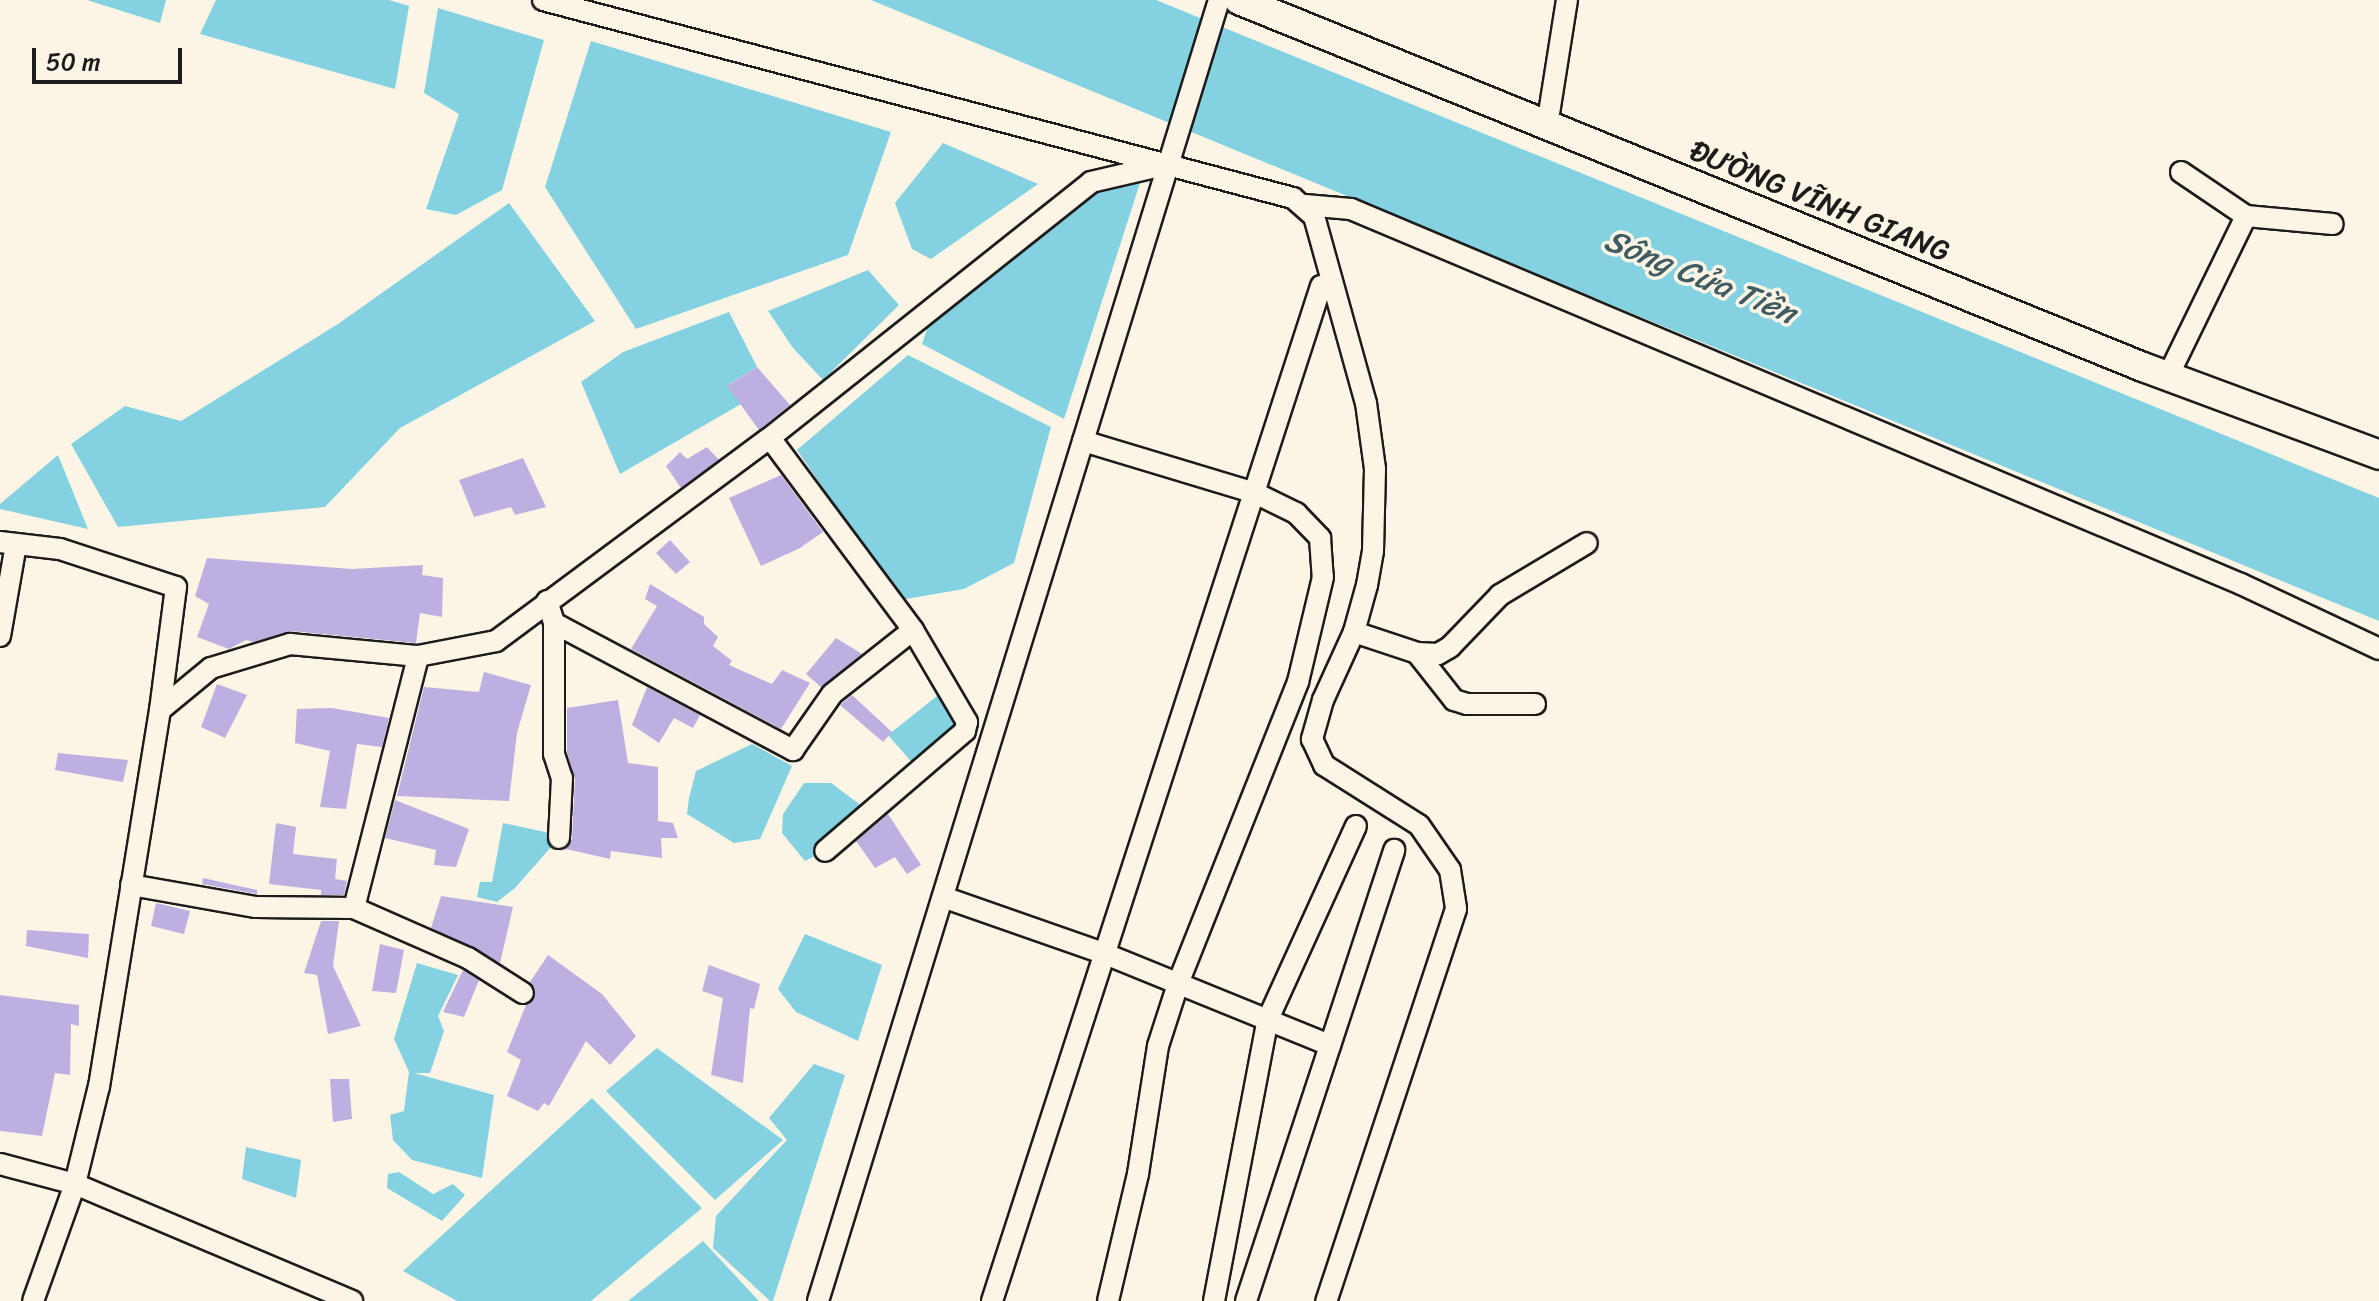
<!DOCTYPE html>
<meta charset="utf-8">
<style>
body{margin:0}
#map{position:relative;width:2379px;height:1301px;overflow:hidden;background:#fcf5e5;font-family:Sriracha,sans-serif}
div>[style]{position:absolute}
.water>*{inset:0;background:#83d1e1}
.building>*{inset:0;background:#bdb0e1}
.roads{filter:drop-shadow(2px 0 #1c1c1c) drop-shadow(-2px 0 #1c1c1c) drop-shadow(0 2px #1c1c1c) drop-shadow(0 -2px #1c1c1c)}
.street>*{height:20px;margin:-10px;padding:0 10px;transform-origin:10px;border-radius:10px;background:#fcf5e5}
.secondary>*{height:28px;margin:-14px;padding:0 14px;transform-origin:14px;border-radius:14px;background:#fcf5e5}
span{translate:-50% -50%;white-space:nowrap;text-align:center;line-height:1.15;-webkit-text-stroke:7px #fcf5e5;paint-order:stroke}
.street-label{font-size:30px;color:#1c1c1c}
.water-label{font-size:32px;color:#405b61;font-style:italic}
.scale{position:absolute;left:32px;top:48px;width:150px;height:36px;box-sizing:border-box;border:4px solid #1c1c1c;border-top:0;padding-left:10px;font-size:24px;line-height:28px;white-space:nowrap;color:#1c1c1c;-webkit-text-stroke:6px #fcf5e5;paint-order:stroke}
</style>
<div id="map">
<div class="water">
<div style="clip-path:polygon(87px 0,166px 0,160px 23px)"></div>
<div style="clip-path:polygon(216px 0,389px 0,409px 6px,395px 89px,200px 34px)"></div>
<div style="clip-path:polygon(871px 0,1156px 0,2379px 498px,2379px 621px)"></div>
<div style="clip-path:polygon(438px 8px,544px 40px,502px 190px,456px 215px,426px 209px,459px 114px,424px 93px)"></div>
<div style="clip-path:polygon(591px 41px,891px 132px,848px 255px,636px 329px,545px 187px)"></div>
<div style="clip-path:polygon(943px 143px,1038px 184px,931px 259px,912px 249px,895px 203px)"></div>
<div style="clip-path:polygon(1141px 180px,1064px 419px,922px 344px,928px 326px,1037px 229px,1096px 189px)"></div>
<div style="clip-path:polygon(509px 203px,595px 321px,400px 428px,325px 507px,118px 527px,71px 444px,125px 406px,181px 421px,338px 324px)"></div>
<div style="clip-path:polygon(868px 270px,899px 305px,823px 380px,793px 348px,768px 311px)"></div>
<div style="clip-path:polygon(729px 312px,757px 367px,728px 385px,741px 404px,620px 474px,581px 382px,623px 352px)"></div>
<div style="clip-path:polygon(908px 355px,1051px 427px,1014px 563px,964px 589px,900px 600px,797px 450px)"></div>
<div style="clip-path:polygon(58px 455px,88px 529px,0 509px,0 504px)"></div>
<div style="clip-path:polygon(937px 696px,953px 709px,956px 727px,916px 767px,888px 735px)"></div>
<div style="clip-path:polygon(752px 744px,792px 766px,760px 839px,734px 843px,687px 814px,689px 798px,696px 771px)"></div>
<div style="clip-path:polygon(804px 783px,831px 783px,870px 812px,825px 851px,805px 861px,782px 833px,783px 814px)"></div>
<div style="clip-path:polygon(503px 823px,559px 835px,559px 838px,515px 888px,497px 902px,477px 897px,480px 882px,492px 882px)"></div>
<div style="clip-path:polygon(805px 934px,882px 965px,858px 1041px,796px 1012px,778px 989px)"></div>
<div style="clip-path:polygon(417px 963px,458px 975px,438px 1016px,444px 1031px,430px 1073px,414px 1073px,494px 1095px,482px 1178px,412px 1160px,393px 1140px,390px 1115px,404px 1111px,409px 1072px,394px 1039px)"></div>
<div style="clip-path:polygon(657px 1048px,783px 1140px,715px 1200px,606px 1091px)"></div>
<div style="clip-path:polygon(814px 1064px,845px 1075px,773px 1301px,770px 1301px,713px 1248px,716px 1216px,787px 1140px,769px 1118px)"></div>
<div style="clip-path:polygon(592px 1098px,702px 1208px,591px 1301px,457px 1301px,403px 1271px)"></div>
<div style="clip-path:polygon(246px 1147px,301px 1160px,296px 1198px,242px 1179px)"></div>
<div style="clip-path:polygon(399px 1172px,433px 1194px,453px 1184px,465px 1195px,442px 1221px,387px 1188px,388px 1174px)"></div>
<div style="clip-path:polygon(703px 1241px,759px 1301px,628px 1301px)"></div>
</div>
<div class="building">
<div style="clip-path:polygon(757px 367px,790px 405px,759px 430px,727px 386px)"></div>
<div style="clip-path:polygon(707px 447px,719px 460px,681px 488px,666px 466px,680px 452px,687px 459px)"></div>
<div style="clip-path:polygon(523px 458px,546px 507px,515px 515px,511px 507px,474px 517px,459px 480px)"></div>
<div style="clip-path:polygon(781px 475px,823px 532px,800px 548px,761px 566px,729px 498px)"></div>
<div style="clip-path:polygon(670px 540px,690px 562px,676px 574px,656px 553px)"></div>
<div style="clip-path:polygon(207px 558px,352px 569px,423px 565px,422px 575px,443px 578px,442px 617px,420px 613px,416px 643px,291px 631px,253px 642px,246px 640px,229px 649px,197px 637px,209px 604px,195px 596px)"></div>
<div style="clip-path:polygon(650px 584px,704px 617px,704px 624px,718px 637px,713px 646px,732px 661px,729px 665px,772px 684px,782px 670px,810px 683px,781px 729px,631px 649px,657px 606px,645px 599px)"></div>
<div style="clip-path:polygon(836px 638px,862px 654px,821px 687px,806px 674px)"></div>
<div style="clip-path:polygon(484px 672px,531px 685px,517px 733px,509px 801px,397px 796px,424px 687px,479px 692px)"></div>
<div style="clip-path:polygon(217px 684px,247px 695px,225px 738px,201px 727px)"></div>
<div style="clip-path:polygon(647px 687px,700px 715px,693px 728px,674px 718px,659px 743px,632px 725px)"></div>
<div style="clip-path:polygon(852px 695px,892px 732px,883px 742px,840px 705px)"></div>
<div style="clip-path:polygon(618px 700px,628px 763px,658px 767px,658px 821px,673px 823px,678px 838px,661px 838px,662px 858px,611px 851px,610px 859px,566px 849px,572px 839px,575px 779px,567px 752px,567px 708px)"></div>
<div style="clip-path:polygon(332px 708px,389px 718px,382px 747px,357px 744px,346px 809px,320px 807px,330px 751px,295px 743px,297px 709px)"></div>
<div style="clip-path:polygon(58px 753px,128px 760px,123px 782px,55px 770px)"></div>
<div style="clip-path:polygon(395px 800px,469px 829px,456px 867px,434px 865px,436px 850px,385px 838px)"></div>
<div style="clip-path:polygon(888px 814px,921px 865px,907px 874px,895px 857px,875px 868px,856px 841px)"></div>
<div style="clip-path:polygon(276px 823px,296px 827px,293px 854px,337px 859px,335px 879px,347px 881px,344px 895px,321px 895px,321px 890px,269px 884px)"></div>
<div style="clip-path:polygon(203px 878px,257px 890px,257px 894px,202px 884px)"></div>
<div style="clip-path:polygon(441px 896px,513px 907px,500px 963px,431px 928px)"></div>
<div style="clip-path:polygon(156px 903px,190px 911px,184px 934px,151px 926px)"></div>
<div style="clip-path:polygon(321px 921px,339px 921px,333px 966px,361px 1026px,328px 1034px,317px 975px,304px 973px)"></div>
<div style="clip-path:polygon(27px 930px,89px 934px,88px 958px,26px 946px)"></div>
<div style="clip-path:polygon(380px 944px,404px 950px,396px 993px,372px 991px)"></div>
<div style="clip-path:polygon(548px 955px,602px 994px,636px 1036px,610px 1065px,586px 1041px,549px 1106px,544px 1103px,538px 1111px,507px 1096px,521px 1060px,507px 1052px,526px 1005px,534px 999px,535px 988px,530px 982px)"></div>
<div style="clip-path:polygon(709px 965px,760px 984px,754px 1009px,750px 1008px,743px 1083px,711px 1075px,723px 998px,702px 991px)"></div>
<div style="clip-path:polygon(463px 970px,479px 980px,464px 1017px,443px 1012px)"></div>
<div style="clip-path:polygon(0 995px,79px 1005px,79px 1026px,71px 1024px,70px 1075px,55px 1073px,42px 1136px,0 1131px)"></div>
<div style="clip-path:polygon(330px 1079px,349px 1079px,352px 1119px,333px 1122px)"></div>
</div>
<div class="roads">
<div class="street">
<div style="left:543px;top:0;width:776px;rotate:14.79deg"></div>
<div style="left:1293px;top:198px;width:28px;rotate:41deg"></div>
<div style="left:1314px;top:216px;width:194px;rotate:74.5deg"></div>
<div style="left:1366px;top:403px;width:67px;rotate:82.2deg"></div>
<div style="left:1375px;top:469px;width:82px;rotate:91.4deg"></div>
<div style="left:1373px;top:551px;width:35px;rotate:100deg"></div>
<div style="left:1367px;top:585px;width:49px;rotate:105.5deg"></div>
<div style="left:1354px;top:632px;width:75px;rotate:114.5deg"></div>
<div style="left:1323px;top:700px;width:41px;rotate:105.8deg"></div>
<div style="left:1312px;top:739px;width:29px;rotate:65deg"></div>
<div style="left:1324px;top:765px;width:112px;rotate:32.3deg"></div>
<div style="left:1419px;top:825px;width:55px;rotate:55.4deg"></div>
<div style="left:1450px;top:870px;width:39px;rotate:81deg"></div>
<div style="left:1456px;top:909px;width:413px;rotate:108.3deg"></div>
<div style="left:1547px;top:126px;width:128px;rotate:-81deg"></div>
<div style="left:2181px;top:172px;width:78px;rotate:34.1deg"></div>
<div style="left:2246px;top:216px;width:87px;rotate:5.3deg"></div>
<div style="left:1305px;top:205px;width:46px;rotate:5deg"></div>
<div style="left:1351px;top:209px;width:966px;rotate:22.85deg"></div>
<div style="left:2241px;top:584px;width:153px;rotate:25.2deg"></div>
<div style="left:2168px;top:376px;width:178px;rotate:-64deg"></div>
<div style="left:770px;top:438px;width:239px;rotate:53.3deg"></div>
<div style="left:913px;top:630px;width:107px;rotate:59.6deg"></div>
<div style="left:967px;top:722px;width:9px;rotate:103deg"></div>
<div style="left:965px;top:731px;width:184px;rotate:139.4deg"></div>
<div style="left:1083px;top:441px;width:180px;rotate:16.8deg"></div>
<div style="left:1255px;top:493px;width:46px;rotate:26deg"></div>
<div style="left:1296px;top:513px;width:35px;rotate:46deg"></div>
<div style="left:1320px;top:538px;width:39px;rotate:86deg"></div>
<div style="left:1323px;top:577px;width:108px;rotate:103.4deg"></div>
<div style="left:1298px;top:682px;width:325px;rotate:111.7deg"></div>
<div style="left:1178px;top:984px;width:65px;rotate:107.9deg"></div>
<div style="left:1158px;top:1046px;width:130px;rotate:98.9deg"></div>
<div style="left:1138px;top:1174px;width:130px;rotate:103.3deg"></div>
<div style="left:0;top:542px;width:60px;rotate:6.7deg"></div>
<div style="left:60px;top:549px;width:122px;rotate:18.1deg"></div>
<div style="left:176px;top:587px;width:124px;rotate:97.4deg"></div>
<div style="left:160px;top:710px;width:381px;rotate:99.2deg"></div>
<div style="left:99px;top:1086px;width:101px;rotate:103.8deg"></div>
<div style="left:75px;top:1184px;width:124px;rotate:109.7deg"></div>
<div style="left:547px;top:601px;width:23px;rotate:72deg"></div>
<div style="left:554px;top:623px;width:271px;rotate:28deg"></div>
<div style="left:793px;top:750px;width:68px;rotate:-55.1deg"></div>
<div style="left:832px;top:694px;width:103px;rotate:-38.3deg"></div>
<div style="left:554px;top:623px;width:131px;rotate:90deg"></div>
<div style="left:554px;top:754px;width:25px;rotate:72deg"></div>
<div style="left:562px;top:778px;width:60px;rotate:92.9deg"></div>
<div style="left:1354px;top:632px;width:66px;rotate:18.4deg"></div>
<div style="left:1417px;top:653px;width:21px;rotate:3deg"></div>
<div style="left:1438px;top:654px;width:14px;rotate:-30deg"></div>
<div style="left:1450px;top:647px;width:72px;rotate:-46.1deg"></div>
<div style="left:1500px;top:595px;width:101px;rotate:-30.9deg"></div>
<div style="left:0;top:636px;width:93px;rotate:-80.1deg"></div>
<div style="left:1417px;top:653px;width:60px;rotate:51.8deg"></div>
<div style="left:1454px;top:700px;width:14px;rotate:17deg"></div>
<div style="left:1467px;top:704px;width:68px"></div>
<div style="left:160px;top:710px;width:66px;rotate:-39.5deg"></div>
<div style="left:211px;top:668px;width:83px;rotate:-16.9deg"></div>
<div style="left:290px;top:644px;width:129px;rotate:5.4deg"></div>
<div style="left:418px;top:656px;width:79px;rotate:-10.9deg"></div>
<div style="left:496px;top:641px;width:337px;rotate:-36.6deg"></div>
<div style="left:767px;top:440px;width:414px;rotate:-38.5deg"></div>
<div style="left:1091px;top:182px;width:75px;rotate:-13.1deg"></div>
<div style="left:131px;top:885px;width:127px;rotate:10deg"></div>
<div style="left:256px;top:907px;width:98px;rotate:0.6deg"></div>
<div style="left:354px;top:908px;width:124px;rotate:23.7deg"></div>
<div style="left:468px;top:958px;width:65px;rotate:32.5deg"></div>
<div style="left:943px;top:897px;width:170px;rotate:19.3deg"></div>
<div style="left:1103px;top:953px;width:245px;rotate:22.1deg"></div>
<div style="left:354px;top:908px;width:260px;rotate:-75.7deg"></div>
<div style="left:0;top:1164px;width:78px;rotate:14.9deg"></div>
<div style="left:75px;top:1184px;width:301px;rotate:22.9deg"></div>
<div style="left:818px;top:1301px;width:1361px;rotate:-72.87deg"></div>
<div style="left:992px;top:1301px;width:1067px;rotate:-72.04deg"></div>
<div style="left:1214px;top:1301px;width:287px;rotate:-79.2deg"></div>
<div style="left:1268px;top:1019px;width:212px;rotate:-65.5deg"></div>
<div style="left:1246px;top:1301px;width:475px;rotate:-71.8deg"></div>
</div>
<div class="secondary">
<div style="left:1239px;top:0;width:976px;rotate:22.1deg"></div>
<div style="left:2143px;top:367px;width:252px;rotate:20.4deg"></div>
</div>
</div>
<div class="street-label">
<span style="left:1820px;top:201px;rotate:22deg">ĐƯỜNG VĨNH GIANG</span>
</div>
<div class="water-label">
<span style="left:1700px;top:277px;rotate:22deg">Sông Cửa Tiền</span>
</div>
<div class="scale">50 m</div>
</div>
